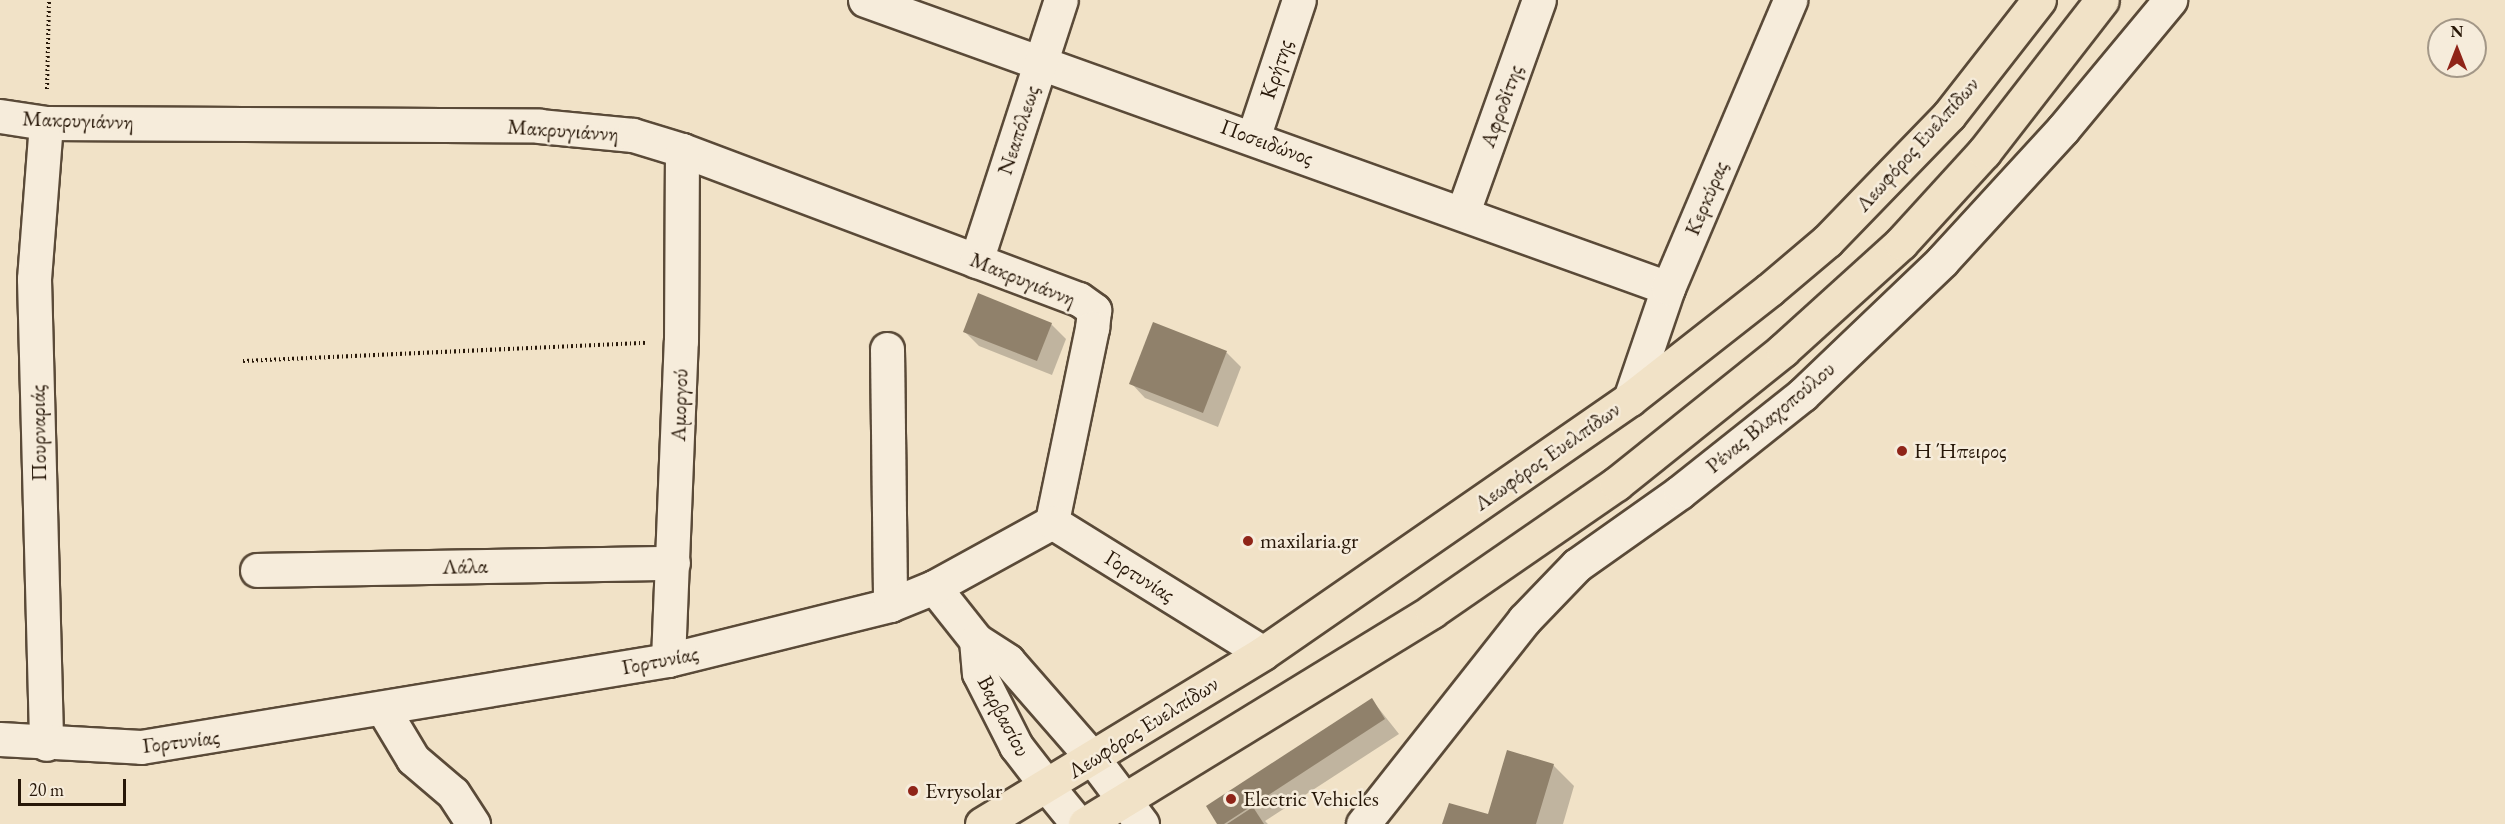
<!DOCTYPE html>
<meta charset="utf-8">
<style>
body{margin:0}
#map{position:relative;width:2505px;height:824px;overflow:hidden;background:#f1e2c7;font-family:"EB Garamond",serif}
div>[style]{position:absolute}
.shadow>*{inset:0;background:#0003}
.building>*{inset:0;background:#90816b}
.path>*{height:4px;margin-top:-2px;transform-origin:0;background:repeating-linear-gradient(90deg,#271708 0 1.5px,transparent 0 4.5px)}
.roads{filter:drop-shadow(2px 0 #5a4a38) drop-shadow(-2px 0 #5a4a38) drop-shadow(0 2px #5a4a38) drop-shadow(0 -2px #5a4a38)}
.minor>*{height:33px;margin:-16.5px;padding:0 16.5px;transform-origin:16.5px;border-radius:16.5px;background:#f6ecdb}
.tertiary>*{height:33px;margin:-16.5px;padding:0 16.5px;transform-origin:16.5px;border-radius:16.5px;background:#f6ecdb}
.primary>*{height:33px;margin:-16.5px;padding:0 16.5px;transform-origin:16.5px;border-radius:16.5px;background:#f1e2c7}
.dots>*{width:16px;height:16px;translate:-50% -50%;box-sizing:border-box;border:3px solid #f6ecdb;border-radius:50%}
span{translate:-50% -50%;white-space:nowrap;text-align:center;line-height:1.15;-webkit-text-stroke:5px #f6ecdb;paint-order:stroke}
.street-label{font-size:22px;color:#271708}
.poi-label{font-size:22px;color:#271708}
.left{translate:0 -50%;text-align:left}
.north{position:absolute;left:2427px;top:18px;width:60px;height:60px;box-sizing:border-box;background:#f6ecdb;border:2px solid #a39787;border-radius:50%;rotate:0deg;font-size:16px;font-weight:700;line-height:24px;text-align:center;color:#271708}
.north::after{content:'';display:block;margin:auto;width:21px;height:27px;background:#8f2418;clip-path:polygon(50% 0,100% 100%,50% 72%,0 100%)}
.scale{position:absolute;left:18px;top:779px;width:108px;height:27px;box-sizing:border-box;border:3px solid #271708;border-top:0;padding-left:8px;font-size:18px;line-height:21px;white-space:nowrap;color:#271708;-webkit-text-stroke:4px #f6ecdb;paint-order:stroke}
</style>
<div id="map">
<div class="shadow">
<div style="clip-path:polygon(1051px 324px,1066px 339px,1052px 375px,979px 346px,964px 331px)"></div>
<div style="clip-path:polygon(1154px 324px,1227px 353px,1241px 367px,1218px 427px,1145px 398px,1131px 383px)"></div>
<div style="clip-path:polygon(1372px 700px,1399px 734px,1265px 821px,1268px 824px,1219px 824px)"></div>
<div style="clip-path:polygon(1553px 765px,1574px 786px,1563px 824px,1444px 824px,1489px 816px)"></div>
</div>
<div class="building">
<div style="clip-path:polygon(978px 293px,1052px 323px,1037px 361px,963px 332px)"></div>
<div style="clip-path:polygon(1153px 322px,1227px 351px,1203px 413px,1129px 384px)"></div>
<div style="clip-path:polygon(1372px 698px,1385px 719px,1224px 824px,1217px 824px,1206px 806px)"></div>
<div style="clip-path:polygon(1507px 750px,1554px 764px,1536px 824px,1442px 824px,1449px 803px,1488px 814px)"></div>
<div style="clip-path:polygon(1253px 807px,1264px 824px,1227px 824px)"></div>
</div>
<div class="path">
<div style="left:47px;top:89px;width:89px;rotate:-88.7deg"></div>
<div style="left:243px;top:361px;width:404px;rotate:-2.6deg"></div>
</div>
<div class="roads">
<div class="minor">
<div style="left:865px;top:0;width:853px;rotate:19.73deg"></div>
<div style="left:0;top:116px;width:47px;rotate:8.7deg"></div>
<div style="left:46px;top:123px;width:493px;rotate:0.3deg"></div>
<div style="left:539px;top:126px;width:94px;rotate:5.5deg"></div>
<div style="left:633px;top:135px;width:51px;rotate:17deg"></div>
<div style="left:682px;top:150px;width:424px;rotate:20.6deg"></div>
<div style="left:1079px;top:299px;width:19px;rotate:36deg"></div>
<div style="left:1094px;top:310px;width:18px;rotate:96deg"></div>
<div style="left:1092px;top:328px;width:198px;rotate:101.7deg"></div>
<div style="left:46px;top:123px;width:156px;rotate:94.4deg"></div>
<div style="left:34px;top:279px;width:465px;rotate:88.5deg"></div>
<div style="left:1253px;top:138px;width:145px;rotate:-71.6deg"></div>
<div style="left:1463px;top:212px;width:225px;rotate:-70.3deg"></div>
<div style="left:976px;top:261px;width:274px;rotate:-72deg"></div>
<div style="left:887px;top:349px;width:256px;rotate:89.3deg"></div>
<div style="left:1630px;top:399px;width:117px;rotate:-71.1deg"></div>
<div style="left:1668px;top:288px;width:313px;rotate:-67deg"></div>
<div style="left:257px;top:570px;width:416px;rotate:-1deg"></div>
<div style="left:934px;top:587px;width:68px;rotate:51.6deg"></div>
<div style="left:976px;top:640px;width:38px;rotate:33deg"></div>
<div style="left:1008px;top:661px;width:126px;rotate:48.9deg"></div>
<div style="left:976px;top:640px;width:33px;rotate:85deg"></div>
<div style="left:979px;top:673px;width:82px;rotate:63.1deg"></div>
<div style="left:1016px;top:746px;width:51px;rotate:52.2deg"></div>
<div style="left:668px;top:660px;width:319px;rotate:-87.7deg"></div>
<div style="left:681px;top:341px;width:191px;rotate:-89.7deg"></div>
<div style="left:383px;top:709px;width:58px;rotate:59deg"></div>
<div style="left:413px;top:759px;width:52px;rotate:40.4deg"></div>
<div style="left:453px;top:793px;width:37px;rotate:57deg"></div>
<div style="left:0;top:739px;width:141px;rotate:3.2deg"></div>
<div style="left:141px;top:747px;width:534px;rotate:-9.37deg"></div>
<div style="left:668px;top:660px;width:229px;rotate:-13.9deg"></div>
<div style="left:890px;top:605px;width:48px;rotate:-22.2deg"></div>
<div style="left:934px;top:587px;width:135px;rotate:-28.8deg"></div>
<div style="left:1052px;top:522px;width:248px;rotate:31.8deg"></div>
<div style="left:1363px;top:824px;width:260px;rotate:-51.7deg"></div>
<div style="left:1524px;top:620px;width:76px;rotate:-46.1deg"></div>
<div style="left:1577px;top:565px;width:126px;rotate:-35.3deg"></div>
<div style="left:1680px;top:492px;width:156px;rotate:-38.5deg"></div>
<div style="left:1802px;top:395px;width:194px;rotate:-43.7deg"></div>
<div style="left:1942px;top:261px;width:179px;rotate:-47.5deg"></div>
<div style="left:2063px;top:129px;width:168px;rotate:-50.3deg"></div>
</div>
<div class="tertiary">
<div style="left:1091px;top:756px;width:85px;rotate:53.1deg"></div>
<div style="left:1047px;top:786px;width:49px;rotate:50.8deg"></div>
</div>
<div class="primary">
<div style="left:982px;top:824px;width:329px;rotate:-31.3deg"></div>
<div style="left:1263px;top:653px;width:446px;rotate:-34.7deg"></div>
<div style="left:1630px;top:399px;width:177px;rotate:-38.1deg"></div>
<div style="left:1769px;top:290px;width:76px;rotate:-40.2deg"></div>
<div style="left:1827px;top:241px;width:175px;rotate:-45.9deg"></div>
<div style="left:1949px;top:115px;width:146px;rotate:-52deg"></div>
<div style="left:1085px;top:824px;width:407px;rotate:-31.5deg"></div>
<div style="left:1432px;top:611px;width:224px;rotate:-34.6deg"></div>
<div style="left:1616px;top:484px;width:214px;rotate:-38.7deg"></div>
<div style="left:1783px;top:350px;width:159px;rotate:-42.2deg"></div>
<div style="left:1901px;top:243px;width:123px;rotate:-47.6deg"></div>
<div style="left:1984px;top:152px;width:192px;rotate:-52.2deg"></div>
</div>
</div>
<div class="dots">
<div style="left:1902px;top:451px;background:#8f2418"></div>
<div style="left:1248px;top:541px;background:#8f2418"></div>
<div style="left:913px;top:791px;background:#8f2418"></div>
<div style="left:1231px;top:799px;background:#8f2418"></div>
</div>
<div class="street-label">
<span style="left:1276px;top:69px;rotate:-72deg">Κρήτης</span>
<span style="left:1501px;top:106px;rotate:-70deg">Αφροδίτης</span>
<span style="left:78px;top:120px;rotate:2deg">Μακρυγιάννη</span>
<span style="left:563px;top:130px;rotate:4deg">Μακρυγιάννη</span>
<span style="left:1018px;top:130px;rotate:-72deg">Νεαπόλεως</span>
<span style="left:1267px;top:142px;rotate:20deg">Ποσειδώνος</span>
<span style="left:1917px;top:144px;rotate:-48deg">Λεωφόρος Ευελπίδων</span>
<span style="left:1706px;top:198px;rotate:-67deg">Κερκύρας</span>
<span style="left:1023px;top:279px;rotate:22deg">Μακρυγιάννη</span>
<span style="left:679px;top:405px;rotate:-88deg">Αμοργού</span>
<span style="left:1770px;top:417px;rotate:-40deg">Ρένας Βλαχοπούλου</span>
<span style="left:38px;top:433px;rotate:-91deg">Πουρναριάς</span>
<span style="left:1547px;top:456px;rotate:-35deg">Λεωφόρος Ευελπίδων</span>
<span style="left:465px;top:566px;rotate:-1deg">Λάλα</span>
<span style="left:1140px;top:576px;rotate:32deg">Γορτυνίας</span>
<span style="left:660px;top:660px;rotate:-11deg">Γορτυνίας</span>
<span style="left:1004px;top:716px;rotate:62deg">Βαρβασίου</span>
<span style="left:1143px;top:727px;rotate:-32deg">Λεωφόρος Ευελπίδων</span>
<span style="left:181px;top:741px;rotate:-7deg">Γορτυνίας</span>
</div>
<div class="poi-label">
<span class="left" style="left:1914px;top:451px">Η Ήπειρος</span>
<span class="left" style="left:1260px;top:541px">maxilaria.gr</span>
<span class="left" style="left:925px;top:791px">Evrysolar</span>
<span class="left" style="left:1243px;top:799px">Electric Vehicles</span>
</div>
<div class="north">N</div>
<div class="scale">20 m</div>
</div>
